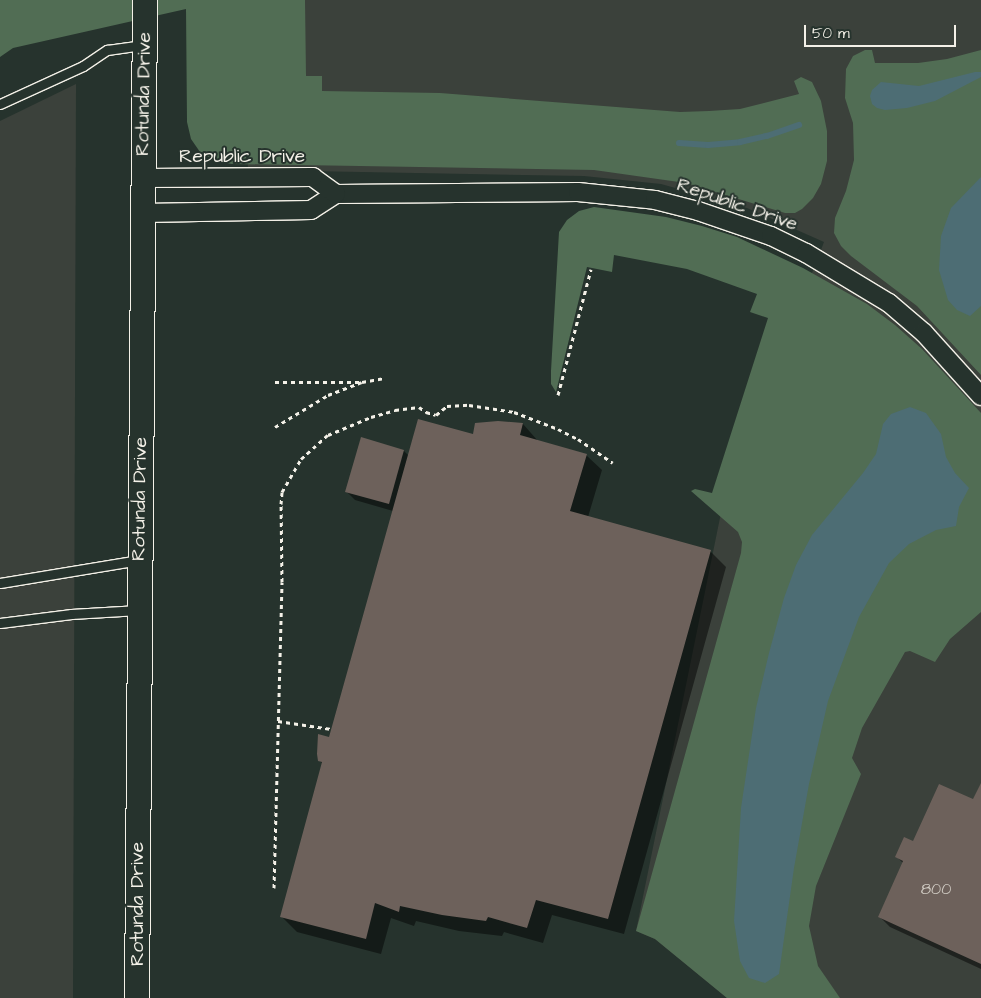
<!DOCTYPE html>
<style>
body{margin:0}
#map{position:relative;width:981px;height:998px;overflow:hidden;background:#26332d;font-family:"Architects Daughter",sans-serif}
div>[style]{position:absolute}
.built>*{inset:0;background:#3b413b}
.green>*{inset:0;background:#516d54}
.water>*{inset:0;background:#4d6d74}
.shadow>*{inset:0;background:#0007}
.stream>*{height:6px;margin:-3px;padding:0 3px;transform-origin:3px;border-radius:3px;background:#4d6d74}
.building>*{inset:0;background:#6d615b}
.path>*{height:3px;margin-top:-1.5px;transform-origin:0;background:repeating-linear-gradient(90deg,#f4f1e8 0 4px,transparent 0 8px)}
.roads{filter:drop-shadow(1px 0 #f4f1e8) drop-shadow(-1px 0 #f4f1e8) drop-shadow(0 1px #f4f1e8) drop-shadow(0 -1px #f4f1e8)}
.service>*{height:9px;margin:-4.5px;padding:0 4.5px;transform-origin:4.5px;border-radius:4.5px;background:#26332d}
.minor>*{height:18px;margin:-9px;padding:0 9px;transform-origin:9px;border-radius:9px;background:#26332d}
.secondary>*{height:24px;margin:-12px;padding:0 12px;transform-origin:12px;border-radius:12px;background:#26332d}
span{translate:-50% -50%;white-space:nowrap;text-align:center;line-height:1.15;-webkit-text-stroke:4px #26332d;paint-order:stroke}
.number-label{font-size:16px;color:#d2cdc5}
.number-label span{-webkit-text-stroke-width:0}
.street-label{font-size:19px;color:#f4f1e8}
.scale{position:absolute;left:804px;top:25px;width:152px;height:22px;box-sizing:border-box;border:2px solid #f4f1e8;border-top:0;padding-left:6px;font-size:15px;line-height:18px;white-space:nowrap;color:#f4f1e8;-webkit-text-stroke:4px #26332d;paint-order:stroke}
</style>
<div id="map">
<div class="built">
<div style="clip-path:polygon(242px 0,981px 0,981px 998px,727px 998px,655px 939px,636px 931px,723px 503px,824px 242px,747px 208px,661px 184px,584px 176px,248px 170px)"></div>
<div style="clip-path:polygon(76px 84px,73px 998px,0 998px,0 121px)"></div>
</div>
<div class="green">
<div style="clip-path:polygon(0 0,305px 0,306px 76px,322px 76px,322px 91px,440px 93px,680px 112px,709px 111px,740px 109px,799px 94px,794px 81px,801px 77px,812px 82px,821px 101px,827px 131px,827px 161px,821px 184px,813px 198px,802px 209px,795px 213px,785px 213px,686px 183px,594px 170px,232px 164px,215px 161px,200px 152px,191px 139px,187px 122px,186px 9px,13px 48px,0 57px)"></div>
<div style="clip-path:polygon(865px 50px,872px 50px,875px 63px,918px 63px,947px 59px,981px 50px,981px 375px,917px 306px,851px 256px,841px 246px,834px 233px,835px 218px,846px 191px,854px 160px,853px 123px,845px 98px,846px 69px,853px 56px)"></div>
<div style="clip-path:polygon(594px 207px,666px 217px,702px 226px,737px 237px,803px 268px,867px 304px,895px 325px,922px 349px,981px 413px,981px 612px,950px 639px,935px 662px,910px 651px,905px 652px,862px 728px,852px 758px,861px 774px,816px 886px,809px 926px,818px 966px,840px 998px,727px 998px,655px 939px,636px 931px,741px 553px,742px 542px,738px 532px,691px 491px,695px 489px,712px 493px,768px 318px,750px 312px,757px 294px,687px 269px,614px 255px,612px 272px,587px 267px,556px 392px,551px 384px,551px 371px,559px 232px,567px 220px,579px 211px)"></div>
</div>
<div class="water">
<div style="clip-path:polygon(975px 72px,981px 72px,981px 77px,935px 101px,907px 108px,885px 110px,877px 108px,872px 104px,870px 96px,872px 90px,881px 82px,919px 86px)"></div>
<div style="clip-path:polygon(981px 177px,981px 306px,970px 316px,957px 310px,948px 300px,939px 270px,941px 236px,951px 208px)"></div>
<div style="clip-path:polygon(910px 407px,926px 413px,941px 434px,946px 457px,955px 473px,969px 488px,959px 507px,956px 526px,936px 530px,909px 544px,889px 563px,859px 617px,828px 701px,809px 784px,794px 868px,779px 974px,765px 983px,749px 978px,740px 961px,734px 921px,741px 808px,756px 708px,769px 653px,784px 598px,796px 565px,812px 535px,863px 473px,876px 454px,883px 424px,891px 414px)"></div>
</div>
<div class="shadow">
<div style="clip-path:polygon(523px 424px,538px 441px,586px 455px,602px 470px,588px 517px,710px 551px,726px 567px,624px 934px,552px 915px,543px 943px,504px 932px,502px 936px,459px 931px,416px 921px,414px 926px,391px 918px,381px 954px,297px 932px,281px 916px,323px 764px,319px 760px,330px 738px,393px 511px,355px 500px,347px 492px,361px 439px,404px 451px,409px 456px,474px 435px)"></div>
<div style="clip-path:polygon(981px 786px,981px 969px,890px 927px,879px 916px,903px 863px,897px 857px,974px 801px)"></div>
</div>
<div class="stream">
<div style="left:679px;top:143px;width:29px;rotate:4deg"></div>
<div style="left:708px;top:145px;width:32px;rotate:-5deg"></div>
<div style="left:740px;top:142px;width:28px;rotate:-13deg"></div>
<div style="left:767px;top:136px;width:34px;rotate:-19deg"></div>
</div>
<div class="building">
<div style="clip-path:polygon(418px 419px,473px 434px,475px 423px,498px 421px,523px 423px,520px 435px,587px 454px,570px 511px,711px 550px,608px 919px,536px 900px,527px 928px,488px 917px,486px 921px,442px 915px,400px 906px,399px 912px,375px 903px,366px 939px,280px 917px,322px 762px,318px 761px,317px 754px,318px 734px,329px 737px)"></div>
<div style="clip-path:polygon(361px 437px,404px 450px,389px 504px,345px 492px)"></div>
<div style="clip-path:polygon(981px 783px,981px 964px,878px 917px,903px 861px,895px 857px,904px 837px,913px 841px,939px 784px,973px 799px)"></div>
</div>
<div class="path">
<div style="left:275px;top:382px;width:84px"></div>
<div style="left:558px;top:395px;width:130px;rotate:-75.3deg"></div>
<div style="left:275px;top:427px;width:62px;rotate:-31.1deg"></div>
<div style="left:328px;top:395px;width:36px;rotate:-21deg"></div>
<div style="left:362px;top:382px;width:23px;rotate:-10deg"></div>
<div style="left:278px;top:721px;width:54px;rotate:8.6deg"></div>
<div style="left:274px;top:888px;width:306px;rotate:-88.5deg"></div>
<div style="left:282px;top:582px;width:78px;rotate:-90.7deg"></div>
<div style="left:281px;top:504px;width:12px;rotate:-85deg"></div>
<div style="left:282px;top:492px;width:38px;rotate:-60deg"></div>
<div style="left:301px;top:459px;width:36px;rotate:-42deg"></div>
<div style="left:328px;top:435px;width:47px;rotate:-22.7deg"></div>
<div style="left:371px;top:417px;width:25px;rotate:-16deg"></div>
<div style="left:395px;top:410px;width:24px;rotate:-7deg"></div>
<div style="left:419px;top:407px;width:9px;rotate:36deg"></div>
<div style="left:426px;top:412px;width:10px;rotate:17deg"></div>
<div style="left:436px;top:415px;width:14px;rotate:-39deg"></div>
<div style="left:447px;top:406px;width:22px;rotate:-3deg"></div>
<div style="left:469px;top:405px;width:46px;rotate:8.8deg"></div>
<div style="left:514px;top:412px;width:47px;rotate:21.1deg"></div>
<div style="left:558px;top:429px;width:22px;rotate:27deg"></div>
<div style="left:578px;top:439px;width:42px;rotate:34.4deg"></div>
</div>
<div class="roads">
<div class="service">
<div style="left:0;top:104px;width:91px;rotate:-24.6deg"></div>
<div style="left:83px;top:66px;width:29px;rotate:-34deg"></div>
<div style="left:107px;top:50px;width:37px;rotate:-8deg"></div>
<div style="left:0;top:583px;width:141px;rotate:-9.4deg"></div>
<div style="left:0;top:623px;width:72px;rotate:-7.2deg"></div>
<div style="left:71px;top:614px;width:68px;rotate:-3.4deg"></div>
</div>
<div class="minor">
<div style="left:336px;top:194px;width:242px;rotate:-0.5deg"></div>
<div style="left:578px;top:192px;width:77px;rotate:5.9deg"></div>
<div style="left:655px;top:200px;width:44px;rotate:14.3deg"></div>
<div style="left:698px;top:211px;width:77px;rotate:18.9deg"></div>
<div style="left:771px;top:236px;width:39px;rotate:26deg"></div>
<div style="left:806px;top:253px;width:97px;rotate:31.1deg"></div>
<div style="left:889px;top:303px;width:46px;rotate:40.6deg"></div>
<div style="left:924px;top:333px;width:85px;rotate:47.9deg"></div>
<div style="left:143px;top:213px;width:168px;rotate:-1deg"></div>
<div style="left:311px;top:210px;width:30px;rotate:-33deg"></div>
<div style="left:336px;top:194px;width:29px;rotate:-144deg"></div>
<div style="left:313px;top:177px;width:170px;rotate:179.7deg"></div>
</div>
<div class="secondary">
<div style="left:137px;top:998px;width:998px;rotate:-89.54deg"></div>
</div>
</div>
<div class="number-label">
<span style="left:936px;top:889px">800</span>
</div>
<div class="street-label">
<span style="left:144px;top:94px;rotate:-89deg">Rotunda Drive</span>
<span style="left:242px;top:157px">Republic Drive</span>
<span style="left:737px;top:205px;rotate:19deg">Republic Drive</span>
<span style="left:140px;top:499px;rotate:-89deg">Rotunda Drive</span>
<span style="left:138px;top:904px;rotate:-90deg">Rotunda Drive</span>
</div>
<div class="scale">50 m</div>
</div>
